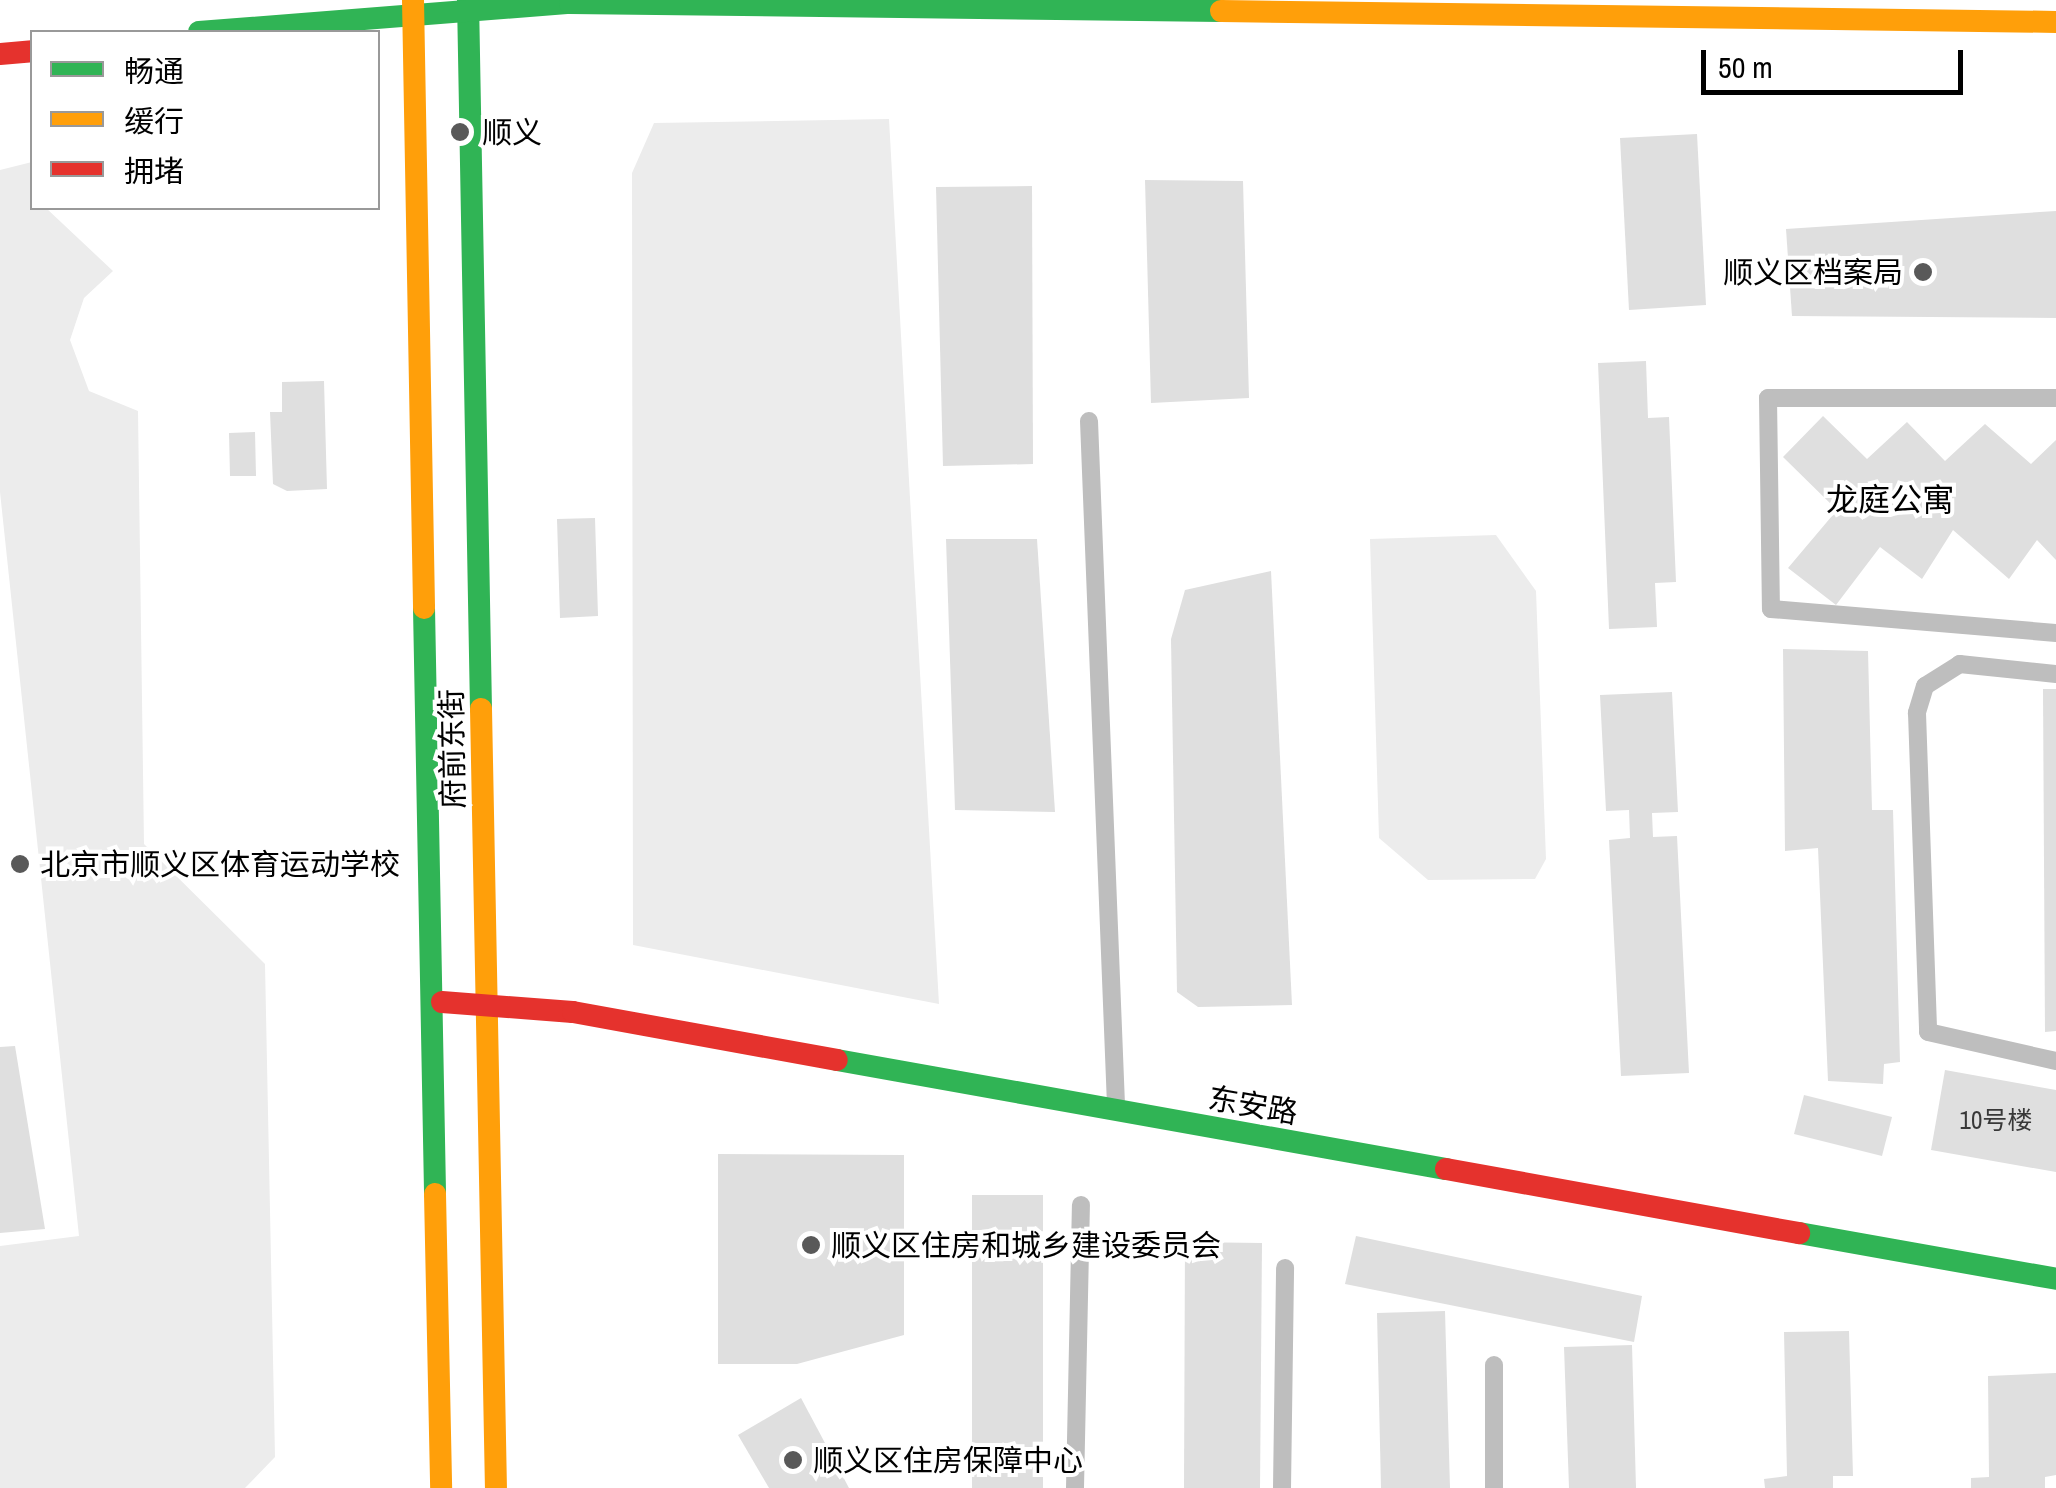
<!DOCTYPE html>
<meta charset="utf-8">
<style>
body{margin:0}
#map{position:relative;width:2056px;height:1488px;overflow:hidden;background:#fff;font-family:"Archivo Narrow","Noto Sans SC",sans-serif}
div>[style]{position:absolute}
.green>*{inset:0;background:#ececec}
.building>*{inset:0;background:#dfdfdf}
.lane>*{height:18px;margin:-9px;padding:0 9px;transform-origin:9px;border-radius:9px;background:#bebebe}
.fast>*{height:22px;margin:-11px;padding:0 11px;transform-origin:11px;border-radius:11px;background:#30b455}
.slow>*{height:22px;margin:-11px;padding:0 11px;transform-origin:11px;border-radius:11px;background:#ff9f0a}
.jam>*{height:22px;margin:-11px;padding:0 11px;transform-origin:11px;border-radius:11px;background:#e5322d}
.dots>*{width:28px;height:28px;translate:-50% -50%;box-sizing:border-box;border:5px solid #fff;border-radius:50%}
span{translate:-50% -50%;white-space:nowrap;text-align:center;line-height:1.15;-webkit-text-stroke:8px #fff;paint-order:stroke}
.number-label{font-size:25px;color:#383838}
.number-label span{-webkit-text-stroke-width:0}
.poi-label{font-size:30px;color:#000}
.left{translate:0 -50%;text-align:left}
.right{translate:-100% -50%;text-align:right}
.street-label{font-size:30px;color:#000}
.neighbourhood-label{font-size:32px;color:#000}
.legend{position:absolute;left:30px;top:30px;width:350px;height:180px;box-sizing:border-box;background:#fff;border:2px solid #999;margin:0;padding:12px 18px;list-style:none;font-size:30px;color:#000}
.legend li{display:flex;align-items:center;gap:20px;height:50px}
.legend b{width:50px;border:2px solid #999}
.scale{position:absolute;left:1701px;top:50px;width:262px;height:45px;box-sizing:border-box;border:5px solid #000;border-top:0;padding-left:12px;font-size:30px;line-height:35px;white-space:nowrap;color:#000;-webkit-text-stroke:8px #fff;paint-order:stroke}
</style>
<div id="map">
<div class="green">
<div style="clip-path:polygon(889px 119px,911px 516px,939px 1004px,633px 945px,632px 173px,654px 123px)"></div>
<div style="clip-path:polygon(32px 162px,32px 208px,46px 208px,113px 271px,84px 298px,70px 340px,89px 391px,138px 411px,144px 844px,265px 964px,275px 1457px,245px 1488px,0 1488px,0 1246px,79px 1236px,0 492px,0 170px)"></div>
<div style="clip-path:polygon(1496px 535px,1536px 591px,1546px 859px,1535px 879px,1428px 880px,1379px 838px,1370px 539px)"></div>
</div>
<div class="building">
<div style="clip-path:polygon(1697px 134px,1706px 305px,1629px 310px,1620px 138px)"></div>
<div style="clip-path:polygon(1145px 180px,1243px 181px,1249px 398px,1151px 403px)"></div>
<div style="clip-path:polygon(1032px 186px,1033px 464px,943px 466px,936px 187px)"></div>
<div style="clip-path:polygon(2056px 211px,2056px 318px,1792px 316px,1786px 229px)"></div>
<div style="clip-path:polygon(1646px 361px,1648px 418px,1669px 417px,1676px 582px,1655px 583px,1657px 627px,1609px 629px,1598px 363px)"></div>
<div style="clip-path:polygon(324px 381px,327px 489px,287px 491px,273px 484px,270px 412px,282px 412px,282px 382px)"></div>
<div style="clip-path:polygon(1823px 416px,1867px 459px,1907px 422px,1945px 461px,1985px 424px,2031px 464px,2056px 440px,2056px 560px,2037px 540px,2009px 579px,1953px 530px,1922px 579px,1880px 547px,1836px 605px,1788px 568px,1837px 510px,1783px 457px)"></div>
<div style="clip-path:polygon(255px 432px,256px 476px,230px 476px,229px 433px)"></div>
<div style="clip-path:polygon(595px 518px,598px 616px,560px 618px,557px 519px)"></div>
<div style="clip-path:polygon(946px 539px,1037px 539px,1055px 812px,955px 810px)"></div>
<div style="clip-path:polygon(1271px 571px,1292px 1005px,1198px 1007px,1177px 992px,1171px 639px,1185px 590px)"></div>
<div style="clip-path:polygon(1783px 649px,1868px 651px,1872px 810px,1893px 810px,1900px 1062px,1884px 1064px,1883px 1084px,1828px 1081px,1818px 848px,1785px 851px)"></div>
<div style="clip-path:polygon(2043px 689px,2056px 689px,2056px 1031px,2045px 1032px)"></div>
<div style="clip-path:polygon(1672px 692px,1678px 812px,1652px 813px,1653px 837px,1677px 836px,1689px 1073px,1621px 1076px,1609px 840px,1630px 838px,1629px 810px,1606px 811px,1600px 695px)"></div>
<div style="clip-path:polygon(15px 1046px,45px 1229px,0 1233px,0 1047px)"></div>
<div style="clip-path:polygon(1945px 1070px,2056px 1090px,2056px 1172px,1931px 1150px)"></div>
<div style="clip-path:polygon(1804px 1095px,1892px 1117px,1882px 1156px,1794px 1134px)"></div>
<div style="clip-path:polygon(718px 1154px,904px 1155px,904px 1335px,797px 1364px,718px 1364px)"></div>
<div style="clip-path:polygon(972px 1195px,1043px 1195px,1043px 1488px,972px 1488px)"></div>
<div style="clip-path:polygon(1356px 1236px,1642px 1296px,1634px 1342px,1345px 1284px)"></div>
<div style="clip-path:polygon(1185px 1242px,1262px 1243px,1260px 1488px,1184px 1488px)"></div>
<div style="clip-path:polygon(1445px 1311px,1450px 1488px,1381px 1488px,1377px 1313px)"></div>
<div style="clip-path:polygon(1849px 1331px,1853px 1476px,1833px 1476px,1833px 1488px,1765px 1488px,1764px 1479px,1787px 1476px,1784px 1332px)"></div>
<div style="clip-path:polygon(1632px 1345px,1636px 1488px,1569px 1488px,1564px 1347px)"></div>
<div style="clip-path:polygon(2056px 1373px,2056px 1475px,2045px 1477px,2045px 1488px,1971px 1488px,1971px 1478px,1989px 1477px,1988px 1376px)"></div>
<div style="clip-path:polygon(801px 1398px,849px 1488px,769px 1488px,738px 1435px)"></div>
</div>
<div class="lane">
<div style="left:2056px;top:398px;width:288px;rotate:180deg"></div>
<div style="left:1768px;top:398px;width:211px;rotate:89.2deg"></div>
<div style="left:1771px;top:609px;width:286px;rotate:4.8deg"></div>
<div style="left:1089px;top:421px;width:685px;rotate:87.74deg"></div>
<div style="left:2056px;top:674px;width:97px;rotate:-174.1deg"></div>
<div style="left:1960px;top:664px;width:41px;rotate:147.8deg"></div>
<div style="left:1925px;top:686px;width:28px;rotate:107deg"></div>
<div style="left:1917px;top:713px;width:319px;rotate:88deg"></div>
<div style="left:1928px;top:1032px;width:131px;rotate:12.8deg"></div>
<div style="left:1075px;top:1488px;width:283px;rotate:-88.8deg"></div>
<div style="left:1282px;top:1488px;width:220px;rotate:-89.2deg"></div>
<div style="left:1494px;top:1488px;width:123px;rotate:-90deg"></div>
</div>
<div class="fast">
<div style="left:468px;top:0;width:709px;rotate:88.95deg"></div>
<div style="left:199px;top:32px;width:372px;rotate:-4.5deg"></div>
<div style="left:570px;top:3px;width:651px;rotate:0.7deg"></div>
<div style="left:424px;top:608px;width:586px;rotate:88.92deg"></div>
<div style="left:837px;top:1060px;width:619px;rotate:10.15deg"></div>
<div style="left:1799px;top:1233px;width:261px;rotate:10.1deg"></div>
</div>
<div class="slow">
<div style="left:413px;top:0;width:608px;rotate:88.96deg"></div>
<div style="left:1221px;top:11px;width:835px;rotate:0.75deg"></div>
<div style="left:481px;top:709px;width:779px;rotate:88.9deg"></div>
<div style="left:435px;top:1194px;width:294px;rotate:88.8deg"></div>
</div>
<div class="jam">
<div style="left:0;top:54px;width:32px;rotate:-5deg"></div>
<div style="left:442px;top:1002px;width:131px;rotate:4.4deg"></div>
<div style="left:573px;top:1012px;width:268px;rotate:10.3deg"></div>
<div style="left:1446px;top:1169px;width:359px;rotate:10.3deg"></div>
</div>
<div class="dots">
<div style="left:460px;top:132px;background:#595959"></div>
<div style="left:1923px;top:272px;background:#595959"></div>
<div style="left:20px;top:864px;background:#595959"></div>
<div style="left:811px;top:1245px;background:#595959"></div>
<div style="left:793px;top:1460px;background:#595959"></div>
</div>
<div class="number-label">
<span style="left:1996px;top:1120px">10号楼</span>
</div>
<div class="poi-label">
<span class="left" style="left:482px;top:132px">顺义</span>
<span class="right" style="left:1903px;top:272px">顺义区档案局</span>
<span class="left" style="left:40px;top:864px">北京市顺义区体育运动学校</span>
<span class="left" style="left:831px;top:1245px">顺义区住房和城乡建设委员会</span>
<span class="left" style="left:813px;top:1460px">顺义区住房保障中心</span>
</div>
<div class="street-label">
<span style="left:452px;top:749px;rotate:-91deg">府前东街</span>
<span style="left:1253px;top:1105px;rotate:10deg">东安路</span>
</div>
<div class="neighbourhood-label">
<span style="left:1890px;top:500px">龙庭公寓</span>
</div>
<ul class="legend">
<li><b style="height:12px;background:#30b455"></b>畅通</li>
<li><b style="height:12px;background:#ff9f0a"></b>缓行</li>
<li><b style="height:12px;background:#e5322d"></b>拥堵</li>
</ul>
<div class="scale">50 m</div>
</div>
